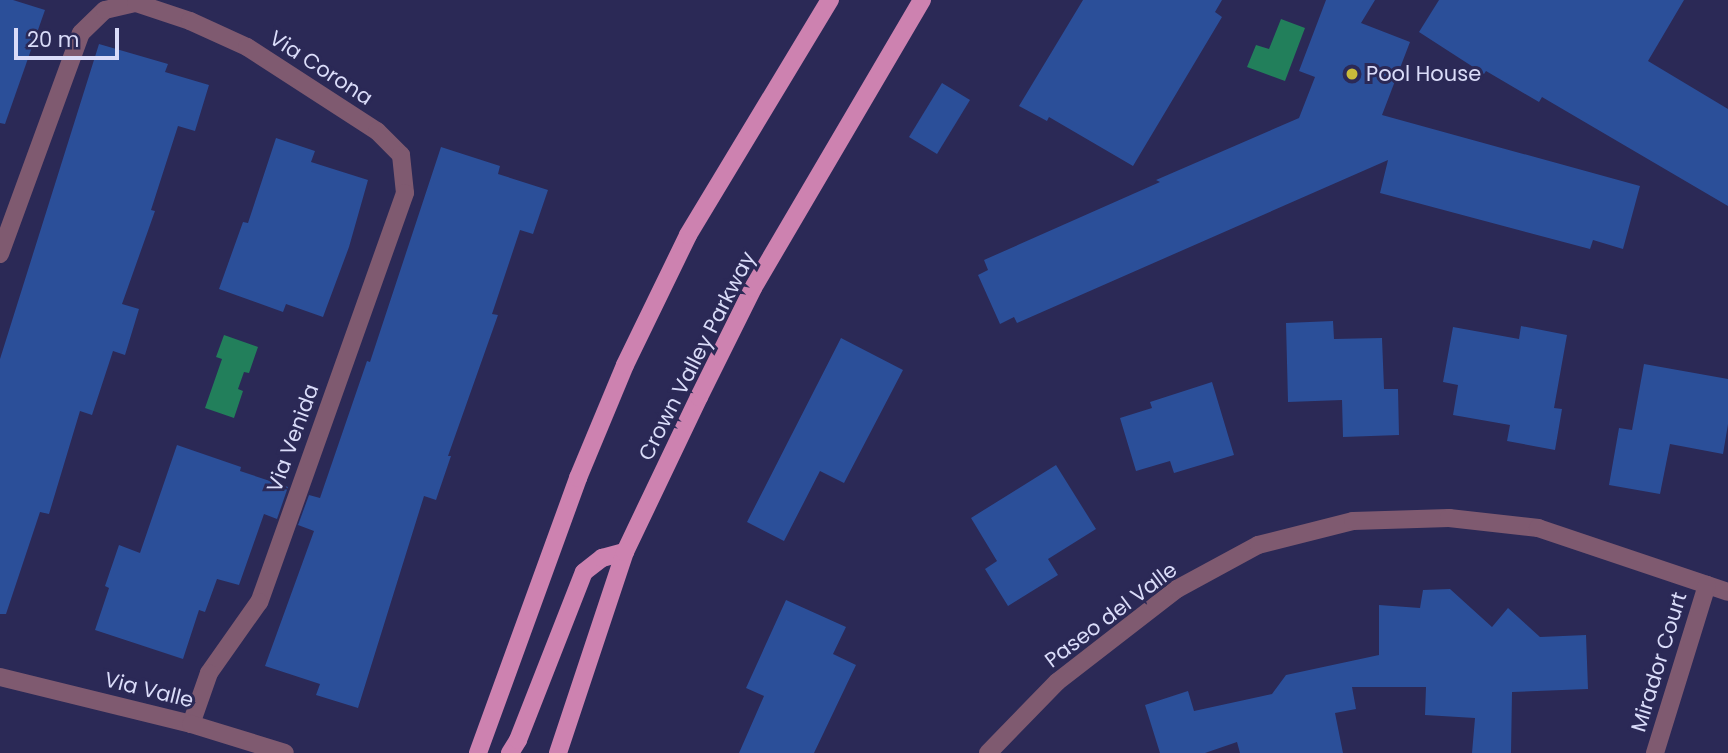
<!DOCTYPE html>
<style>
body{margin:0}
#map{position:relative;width:1728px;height:753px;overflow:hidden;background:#2b2956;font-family:Poppins,sans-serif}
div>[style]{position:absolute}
.water>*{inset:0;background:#227f5b}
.building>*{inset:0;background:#2b4f99}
.minor>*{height:18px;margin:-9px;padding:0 9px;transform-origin:9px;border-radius:9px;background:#7f5a70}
.primary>*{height:18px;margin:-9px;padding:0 9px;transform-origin:9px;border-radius:9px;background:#cd82b0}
.dots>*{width:19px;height:19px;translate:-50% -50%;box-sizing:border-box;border:4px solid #2b2956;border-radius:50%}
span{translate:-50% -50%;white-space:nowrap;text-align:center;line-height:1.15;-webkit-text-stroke:6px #2b2956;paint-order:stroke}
.street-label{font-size:21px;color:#dadcf9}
.poi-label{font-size:21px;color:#dadcf9}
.left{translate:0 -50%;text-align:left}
.scale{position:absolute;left:14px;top:28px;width:105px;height:32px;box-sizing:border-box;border:4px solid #dadcf9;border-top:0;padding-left:9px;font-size:21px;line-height:24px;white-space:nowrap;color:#dadcf9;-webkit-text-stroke:5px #2b2956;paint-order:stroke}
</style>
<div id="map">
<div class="water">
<div style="clip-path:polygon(1281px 19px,1305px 28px,1285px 81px,1247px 67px,1256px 45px,1269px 49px)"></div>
<div style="clip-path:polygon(224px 335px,258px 347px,249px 373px,244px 372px,238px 389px,243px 391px,234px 418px,205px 408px,222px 359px,216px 357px)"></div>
</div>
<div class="building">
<div style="clip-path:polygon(0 0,13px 0,45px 10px,5px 124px,0 123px)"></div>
<div style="clip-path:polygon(1083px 0,1222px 0,1215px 12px,1222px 17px,1133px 166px,1049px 117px,1047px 121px,1019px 106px)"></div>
<div style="clip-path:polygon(1326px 0,1375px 0,1361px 23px,1410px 42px,1382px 115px,1640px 186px,1623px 249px,1593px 240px,1590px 249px,1380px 193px,1388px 160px,1017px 323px,1014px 317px,1000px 324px,978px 275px,988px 270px,984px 260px,1160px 182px,1156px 180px,1299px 118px,1315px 77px,1299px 71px)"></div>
<div style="clip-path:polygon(1439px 0,1684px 0,1648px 61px,1728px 109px,1728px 206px,1542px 97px,1539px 102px,1486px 71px,1484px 74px,1419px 32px)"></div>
<div style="clip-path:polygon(99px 44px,168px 64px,165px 72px,209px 85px,195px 131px,178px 126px,151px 210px,155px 211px,122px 304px,139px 309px,125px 355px,113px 351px,92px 415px,80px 411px,49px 514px,40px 512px,6px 614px,0 614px,0 359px)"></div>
<div style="clip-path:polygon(942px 83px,970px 100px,937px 154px,909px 137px)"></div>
<div style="clip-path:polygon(276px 138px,315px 151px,311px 162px,368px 180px,349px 247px,323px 317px,286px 304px,283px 312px,219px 289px,243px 222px,248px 223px)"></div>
<div style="clip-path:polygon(441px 147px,500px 166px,498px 174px,548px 190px,533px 234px,520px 230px,492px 314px,498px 315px,448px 456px,451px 456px,436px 500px,424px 496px,358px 708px,316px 695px,320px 684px,265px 666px,314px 531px,298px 525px,309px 495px,320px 498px,367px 361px,370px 362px)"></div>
<div style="clip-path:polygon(1333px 321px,1334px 339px,1382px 338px,1384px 389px,1398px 389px,1399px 435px,1343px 437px,1342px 400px,1288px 402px,1286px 323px)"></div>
<div style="clip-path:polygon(1521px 326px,1567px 335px,1554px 408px,1562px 409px,1555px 450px,1507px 441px,1510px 425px,1453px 415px,1458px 385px,1443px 382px,1453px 327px,1519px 339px)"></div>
<div style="clip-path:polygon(841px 338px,903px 370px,844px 483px,820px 471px,784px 541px,747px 522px)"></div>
<div style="clip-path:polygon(1644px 364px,1728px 379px,1728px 424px,1723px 454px,1670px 444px,1660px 494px,1609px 485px,1619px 428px,1632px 430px)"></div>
<div style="clip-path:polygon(1212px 382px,1234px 455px,1174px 473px,1170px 461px,1136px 471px,1120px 418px,1152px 408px,1150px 402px)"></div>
<div style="clip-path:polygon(177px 445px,241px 467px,240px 471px,288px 487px,277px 519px,264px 514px,239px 585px,217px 579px,205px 612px,199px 610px,183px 659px,95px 630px,109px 588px,105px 586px,119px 545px,140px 553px)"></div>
<div style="clip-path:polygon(1056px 465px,1096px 529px,1048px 559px,1058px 575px,1008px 606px,985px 569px,997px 561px,971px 518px)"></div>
<div style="clip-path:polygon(1450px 589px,1492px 627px,1508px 608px,1540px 637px,1586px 635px,1588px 689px,1512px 692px,1511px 753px,1472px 753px,1475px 718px,1425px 715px,1426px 687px,1352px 687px,1356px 709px,1335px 713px,1343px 753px,1240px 753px,1237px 742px,1205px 753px,1160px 753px,1145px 705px,1188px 691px,1194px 711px,1272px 694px,1286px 675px,1379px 655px,1379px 605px,1420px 608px,1423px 590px)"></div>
<div style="clip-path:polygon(786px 600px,846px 627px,833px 654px,856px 665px,814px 753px,739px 753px,764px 696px,746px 688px)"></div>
</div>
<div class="minor">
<div style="left:0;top:254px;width:235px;rotate:-69.9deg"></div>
<div style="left:81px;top:33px;width:33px;rotate:-44deg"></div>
<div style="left:105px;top:10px;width:32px;rotate:-13deg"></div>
<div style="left:136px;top:3px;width:57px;rotate:18.4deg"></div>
<div style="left:190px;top:21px;width:63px;rotate:24.5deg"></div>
<div style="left:247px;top:47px;width:155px;rotate:32.9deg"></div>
<div style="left:377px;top:131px;width:34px;rotate:45deg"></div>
<div style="left:401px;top:155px;width:38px;rotate:84deg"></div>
<div style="left:405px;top:193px;width:434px;rotate:109.6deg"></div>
<div style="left:259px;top:602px;width:87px;rotate:125.2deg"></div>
<div style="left:209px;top:673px;width:54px;rotate:109.4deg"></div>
<div style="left:0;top:677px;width:197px;rotate:13.8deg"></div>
<div style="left:191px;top:724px;width:98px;rotate:17.1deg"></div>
<div style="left:988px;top:753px;width:99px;rotate:-45.8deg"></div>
<div style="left:1057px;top:682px;width:152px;rotate:-37.8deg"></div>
<div style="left:1177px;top:589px;width:92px;rotate:-28.5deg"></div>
<div style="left:1258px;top:545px;width:98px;rotate:-14.2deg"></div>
<div style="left:1353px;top:521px;width:96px;rotate:-1.8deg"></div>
<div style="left:1449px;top:518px;width:90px;rotate:6.4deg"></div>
<div style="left:1538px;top:528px;width:200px;rotate:18.6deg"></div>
<div style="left:1655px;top:753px;width:176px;rotate:-72.8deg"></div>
</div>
<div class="primary">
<div style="left:478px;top:753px;width:293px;rotate:-70deg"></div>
<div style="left:578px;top:478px;width:122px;rotate:-67.4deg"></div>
<div style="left:625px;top:365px;width:144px;rotate:-64.1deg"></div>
<div style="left:688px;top:235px;width:275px;rotate:-58.9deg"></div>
<div style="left:510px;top:753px;width:15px;rotate:-58deg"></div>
<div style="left:518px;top:740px;width:180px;rotate:-68.6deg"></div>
<div style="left:584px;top:572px;width:23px;rotate:-38deg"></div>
<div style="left:602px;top:558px;width:24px;rotate:-15deg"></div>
<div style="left:558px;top:753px;width:212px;rotate:-71.6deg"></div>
<div style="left:625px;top:552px;width:172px;rotate:-64.5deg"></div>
<div style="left:699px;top:397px;width:122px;rotate:-63.6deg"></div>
<div style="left:753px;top:288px;width:334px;rotate:-59.6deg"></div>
</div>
<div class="dots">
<div style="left:1352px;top:74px;background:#c9bb3a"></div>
</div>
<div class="street-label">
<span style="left:321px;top:68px;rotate:33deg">Via Corona</span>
<span style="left:697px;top:356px;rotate:-63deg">Crown Valley Parkway</span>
<span style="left:293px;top:438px;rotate:-70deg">Via Venida</span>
<span style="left:1111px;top:615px;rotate:-37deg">Paseo del Valle</span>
<span style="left:1659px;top:662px;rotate:-73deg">Mirador Court</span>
<span style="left:149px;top:690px;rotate:14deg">Via Valle</span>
</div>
<div class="poi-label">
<span class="left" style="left:1366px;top:74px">Pool House</span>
</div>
<div class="scale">20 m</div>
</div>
